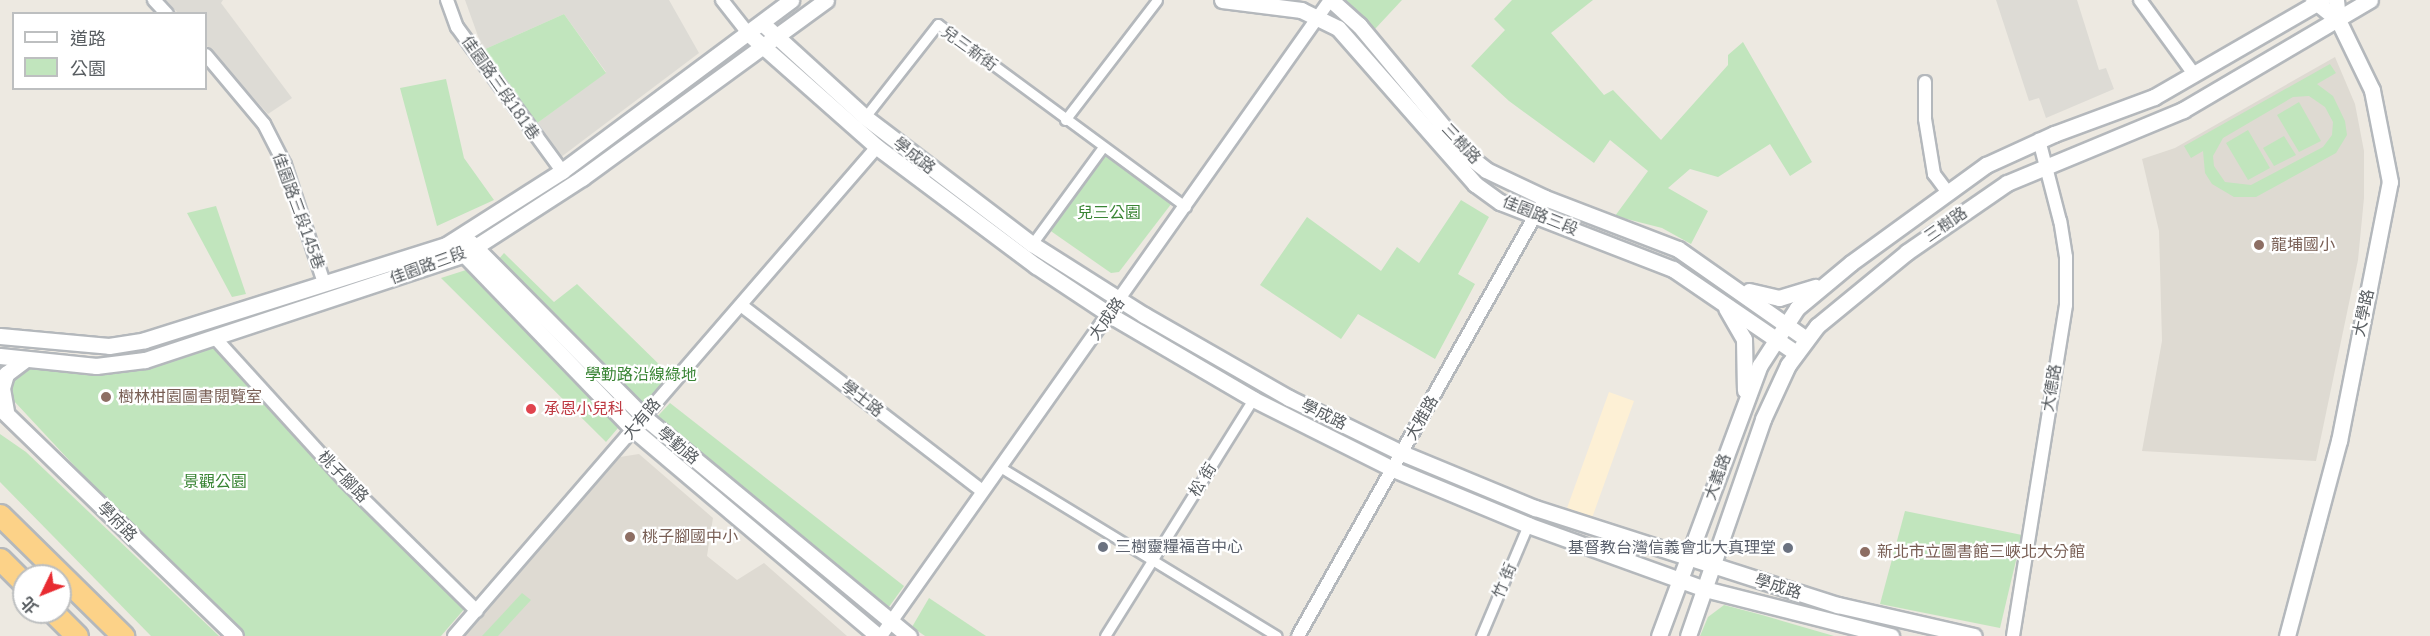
<!DOCTYPE html>
<meta charset="utf-8">
<style>
body{margin:0}
#map{position:relative;width:2430px;height:636px;overflow:hidden;background:#ede9e1;font-family:Helvetica,"Noto Sans TC",sans-serif}
div>[style]{position:absolute}
.commercial>*{inset:0;background:#fdf0d5}
.industrial>*{inset:0;background:#dddbd5}
.education>*{inset:0;background:#dedad2}
.green>*{inset:0;background:#c1e5bd}
.roads{filter:drop-shadow(2px 0 #b4b8bc) drop-shadow(-2px 0 #b4b8bc) drop-shadow(0 2px #b4b8bc) drop-shadow(0 -2px #b4b8bc)}
.pedestrian>*{height:9px;margin:-4.5px;padding:0 4.5px;transform-origin:4.5px;border-radius:4.5px;background:#fff}
.minor>*{height:12px;margin:-6px;padding:0 6px;transform-origin:6px;border-radius:6px;background:#fff}
.tertiary>*{height:15px;margin:-7.5px;padding:0 7.5px;transform-origin:7.5px;border-radius:7.5px;background:#fff}
.motorway>*{height:21px;margin:-10.5px;padding:0 10.5px;transform-origin:10.5px;border-radius:10.5px;background:#fcd288}
.dots>*{width:16px;height:16px;translate:-50% -50%;box-sizing:border-box;border:3px solid #fff;border-radius:50%}
span{translate:-50% -50%;white-space:nowrap;text-align:center;line-height:1.15;-webkit-text-stroke:4.5px #fff;paint-order:stroke}
.street-label{font-size:16px;color:#595e62}
.park-label{font-size:16px;color:#3a8535}
.education-label{font-size:16px;color:#785e54}
.left{translate:0 -50%;text-align:left}
.health-label{font-size:16px;color:#be3a42}
.worship-label{font-size:16px;color:#5b616d}
.right{translate:-100% -50%;text-align:right}
.legend{position:absolute;left:12px;top:12px;width:195px;height:78px;box-sizing:border-box;background:#fff;border:2px solid #bdbfc0;margin:0;padding:8px 10px;list-style:none;font-size:18px;color:#595e62}
.legend li{display:flex;align-items:center;gap:12px;height:30px}
.legend b{width:30px;border:2px solid #bdbfc0}
.north{position:absolute;left:12px;top:564px;width:60px;height:60px;box-sizing:border-box;background:#fff;border:2px solid #bdbfc0;border-radius:50%;rotate:227deg;font-size:16px;font-weight:700;line-height:24px;text-align:center;color:#595e62}
.north::after{content:'';display:block;margin:auto;width:21px;height:27px;background:#e82b31;clip-path:polygon(50% 0,100% 100%,50% 72%,0 100%)}
</style>
<div id="map">
<div class="commercial">
<div style="clip-path:polygon(1609px 392px,1634px 401px,1592px 518px,1567px 508px)"></div>
</div>
<div class="industrial">
<div style="clip-path:polygon(166px 0,223px 0,221px 3px,292px 98px,268px 114px,206px 45px,206px 14px,178px 13px)"></div>
<div style="clip-path:polygon(465px 0,669px 0,699px 53px,561px 157px,536px 124px,606px 72px,564px 14px,483px 50px)"></div>
<div style="clip-path:polygon(1996px 0,2077px 0,2099px 70px,2106px 68px,2114px 89px,2046px 118px,2039px 98px,2029px 101px)"></div>
</div>
<div class="education">
<div style="clip-path:polygon(2335px 57px,2355px 104px,2364px 151px,2364px 198px,2358px 260px,2316px 461px,2142px 451px,2162px 341px,2159px 231px,2142px 159px,2175px 148px)"></div>
<div style="clip-path:polygon(639px 454px,713px 518px,707px 556px,737px 580px,764px 563px,847px 636px,465px 636px,620px 457px)"></div>
</div>
<div class="green">
<div style="clip-path:polygon(1345px 0,1402px 0,1375px 29px)"></div>
<div style="clip-path:polygon(1512px 0,1593px 0,1551px 33px,1604px 95px,1613px 90px,1661px 140px,1728px 65px,1728px 55px,1743px 42px,1812px 162px,1790px 176px,1770px 144px,1718px 177px,1690px 169px,1668px 188px,1708px 211px,1691px 244px,1662px 228px,1615px 216px,1648px 171px,1610px 140px,1594px 163px,1509px 101px,1471px 66px,1505px 30px,1494px 19px)"></div>
<div style="clip-path:polygon(564px 14px,606px 73px,536px 124px,483px 50px)"></div>
<div style="clip-path:polygon(evenodd,2330px 64px,2336px 73px,2317px 84px,2333px 96px,2345px 121px,2347px 135px,2336px 153px,2256px 197px,2234px 197px,2212px 184px,2205px 173px,2203px 151px,2191px 158px,2184px 146px,2330px 64px,2309px 96px,2325px 107px,2333px 122px,2332px 135px,2323px 147px,2251px 185px,2225px 182px,2214px 166px,2213px 156px,2223px 138px,2293px 97px,2309px 96px)"></div>
<div style="clip-path:polygon(446px 79px,464px 158px,494px 200px,437px 226px,400px 88px)"></div>
<div style="clip-path:polygon(2299px 102px,2321px 141px,2299px 152px,2277px 115px)"></div>
<div style="clip-path:polygon(2248px 130px,2270px 168px,2248px 180px,2226px 143px)"></div>
<div style="clip-path:polygon(2284px 136px,2296px 155px,2274px 166px,2263px 148px)"></div>
<div style="clip-path:polygon(1103px 147px,1175px 199px,1119px 272px,1111px 273px,1045px 227px)"></div>
<div style="clip-path:polygon(1461px 200px,1489px 217px,1458px 274px,1475px 284px,1435px 359px,1358px 314px,1341px 339px,1260px 285px,1307px 217px,1381px 271px,1397px 247px,1419px 263px)"></div>
<div style="clip-path:polygon(216px 206px,246px 294px,232px 297px,187px 213px)"></div>
<div style="clip-path:polygon(504px 253px,554px 302px,577px 284px,671px 376px,642px 405px,497px 261px)"></div>
<div style="clip-path:polygon(466px 270px,615px 420px,618px 428px,606px 442px,441px 278px)"></div>
<div style="clip-path:polygon(212px 347px,466px 607px,441px 636px,243px 636px,152px 549px,13px 400px,8px 390px,10px 380px,25px 368px,122px 372px)"></div>
<div style="clip-path:polygon(670px 403px,904px 586px,886px 611px,656px 418px)"></div>
<div style="clip-path:polygon(0 434px,26px 452px,219px 636px,151px 636px,0 482px)"></div>
<div style="clip-path:polygon(1905px 511px,2022px 535px,2000px 628px,1880px 604px)"></div>
<div style="clip-path:polygon(522px 593px,531px 600px,498px 636px,482px 636px)"></div>
<div style="clip-path:polygon(929px 598px,986px 636px,925px 636px,912px 627px)"></div>
<div style="clip-path:polygon(1724px 605px,1762px 615px,1834px 636px,1700px 636px,1708px 617px)"></div>
</div>
<div class="roads">
<div class="pedestrian">
<div style="left:865px;top:117px;width:118px;rotate:-51.9deg"></div>
<div style="left:938px;top:24px;width:308px;rotate:36.4deg"></div>
<div style="left:1065px;top:120px;width:151px;rotate:-52.5deg"></div>
<div style="left:1032px;top:244px;width:120px;rotate:-53.8deg"></div>
<div style="left:1000px;top:467px;width:324px;rotate:31.4deg"></div>
<div style="left:1105px;top:636px;width:279px;rotate:-58deg"></div>
<div style="left:1481px;top:636px;width:121px;rotate:-67.1deg"></div>
</div>
<div class="minor">
<div style="left:154px;top:0;width:19px;rotate:47deg"></div>
<div style="left:447px;top:0;width:29px;rotate:70deg"></div>
<div style="left:457px;top:27px;width:178px;rotate:53.9deg"></div>
<div style="left:722px;top:0;width:42px;rotate:51.8deg"></div>
<div style="left:2140px;top:0;width:92px;rotate:53.9deg"></div>
<div style="left:206px;top:55px;width:90px;rotate:50deg"></div>
<div style="left:264px;top:124px;width:46px;rotate:62.9deg"></div>
<div style="left:285px;top:165px;width:124px;rotate:71.7deg"></div>
<div style="left:1925px;top:82px;width:37px;rotate:90deg"></div>
<div style="left:1925px;top:119px;width:56px;rotate:80.7deg"></div>
<div style="left:1934px;top:174px;width:21px;rotate:53deg"></div>
<div style="left:742px;top:306px;width:303px;rotate:37.6deg"></div>
<div style="left:215px;top:338px;width:193px;rotate:47.7deg"></div>
<div style="left:345px;top:481px;width:185px;rotate:44.6deg"></div>
<div style="left:454px;top:636px;width:647px;rotate:-49.14deg"></div>
<div style="left:881px;top:636px;width:779px;rotate:-54.78deg"></div>
<div style="left:1298px;top:636px;width:503px;rotate:-60.58deg"></div>
<div style="left:2013px;top:636px;width:335px;rotate:-80.9deg"></div>
<div style="left:2066px;top:305px;width:48px;rotate:-90deg"></div>
<div style="left:2066px;top:257px;width:36px;rotate:-99deg"></div>
<div style="left:2060px;top:221px;width:84px;rotate:-104.5deg"></div>
</div>
<div class="tertiary">
<div style="left:1222px;top:0;width:80px;rotate:7.2deg"></div>
<div style="left:1301px;top:10px;width:41px;rotate:25.9deg"></div>
<div style="left:1338px;top:28px;width:208px;rotate:48.7deg"></div>
<div style="left:1475px;top:184px;width:31px;rotate:36deg"></div>
<div style="left:1500px;top:202px;width:186px;rotate:21.2deg"></div>
<div style="left:1673px;top:269px;width:149px;rotate:34.3deg"></div>
<div style="left:1331px;top:0;width:38px;rotate:42deg"></div>
<div style="left:1359px;top:25px;width:169px;rotate:50.3deg"></div>
<div style="left:1467px;top:155px;width:24px;rotate:38deg"></div>
<div style="left:1486px;top:170px;width:65px;rotate:25.4deg"></div>
<div style="left:1545px;top:198px;width:142px;rotate:21deg"></div>
<div style="left:1678px;top:249px;width:156px;rotate:35.1deg"></div>
<div style="left:2336px;top:0;width:20px;rotate:84deg"></div>
<div style="left:762px;top:23px;width:139px;rotate:42.4deg"></div>
<div style="left:865px;top:117px;width:210px;rotate:37.3deg"></div>
<div style="left:1032px;top:244px;width:133px;rotate:32.4deg"></div>
<div style="left:1144px;top:315px;width:167px;rotate:29.8deg"></div>
<div style="left:1289px;top:398px;width:126px;rotate:26deg"></div>
<div style="left:1402px;top:453px;width:144px;rotate:22.5deg"></div>
<div style="left:1535px;top:508px;width:318px;rotate:17.8deg"></div>
<div style="left:1838px;top:605px;width:139px;rotate:12.8deg"></div>
<div style="left:748px;top:33px;width:172px;rotate:41.5deg"></div>
<div style="left:877px;top:147px;width:199px;rotate:36.8deg"></div>
<div style="left:1036px;top:266px;width:89px;rotate:33.5deg"></div>
<div style="left:1110px;top:315px;width:166px;rotate:30.4deg"></div>
<div style="left:1253px;top:399px;width:157px;rotate:26.6deg"></div>
<div style="left:1393px;top:469px;width:146px;rotate:22.5deg"></div>
<div style="left:1528px;top:525px;width:188px;rotate:19.9deg"></div>
<div style="left:1705px;top:589px;width:192px;rotate:14.2deg"></div>
<div style="left:470px;top:242px;width:247px;rotate:45.2deg"></div>
<div style="left:644px;top:417px;width:344px;rotate:39.6deg"></div>
<div style="left:458px;top:248px;width:252px;rotate:46deg"></div>
<div style="left:633px;top:429px;width:321px;rotate:40.2deg"></div>
<div style="left:1749px;top:291px;width:31px;rotate:13deg"></div>
<div style="left:1779px;top:298px;width:38px;rotate:-17deg"></div>
<div style="left:1726px;top:308px;width:36px;rotate:60deg"></div>
<div style="left:1744px;top:339px;width:51px;rotate:88.9deg"></div>
<div style="left:0;top:336px;width:109px;rotate:5.2deg"></div>
<div style="left:109px;top:346px;width:36px;rotate:-9deg"></div>
<div style="left:145px;top:340px;width:316px;rotate:-17.5deg"></div>
<div style="left:446px;top:245px;width:138px;rotate:-32.5deg"></div>
<div style="left:562px;top:171px;width:286px;rotate:-36.7deg"></div>
<div style="left:0;top:356px;width:97px;rotate:5.9deg"></div>
<div style="left:96px;top:366px;width:49px;rotate:-7deg"></div>
<div style="left:145px;top:360px;width:335px;rotate:-18.3deg"></div>
<div style="left:463px;top:255px;width:142px;rotate:-32.9deg"></div>
<div style="left:582px;top:178px;width:302px;rotate:-36.1deg"></div>
<div style="left:0;top:408px;width:327px;rotate:44.1deg"></div>
<div style="left:6px;top:411px;width:23px;rotate:-100deg"></div>
<div style="left:2px;top:388px;width:15px;rotate:-74deg"></div>
<div style="left:6px;top:374px;width:25px;rotate:-37deg"></div>
<div style="left:1659px;top:636px;width:289px;rotate:-69.6deg"></div>
<div style="left:1760px;top:365px;width:68px;rotate:-57deg"></div>
<div style="left:1797px;top:308px;width:70px;rotate:-39.8deg"></div>
<div style="left:1851px;top:263px;width:167px;rotate:-36deg"></div>
<div style="left:1986px;top:165px;width:75px;rotate:-24.5deg"></div>
<div style="left:2054px;top:134px;width:107px;rotate:-20.3deg"></div>
<div style="left:2154px;top:97px;width:194px;rotate:-30deg"></div>
<div style="left:1688px;top:636px;width:230px;rotate:-70.9deg"></div>
<div style="left:1763px;top:419px;width:60px;rotate:-65.2deg"></div>
<div style="left:1788px;top:365px;width:49px;rotate:-53.4deg"></div>
<div style="left:1817px;top:326px;width:117px;rotate:-39.4deg"></div>
<div style="left:1907px;top:252px;width:121px;rotate:-34.6deg"></div>
<div style="left:2007px;top:183px;width:191px;rotate:-22.5deg"></div>
<div style="left:2183px;top:110px;width:217px;rotate:-30.5deg"></div>
<div style="left:2287px;top:636px;width:202px;rotate:-75.1deg"></div>
<div style="left:2339px;top:441px;width:264px;rotate:-78.9deg"></div>
<div style="left:2390px;top:182px;width:94px;rotate:-101.1deg"></div>
<div style="left:2372px;top:90px;width:78px;rotate:-115.9deg"></div>
<div style="left:2338px;top:20px;width:32px;rotate:-141deg"></div>
</div>
<div class="motorway">
<div style="left:0;top:515px;width:173px;rotate:44.5deg"></div>
<div style="left:0;top:559px;width:34px;rotate:45deg"></div>
<div style="left:53px;top:612px;width:34px;rotate:45deg"></div>
</div>
</div>
<div class="dots">
<div style="left:2259px;top:245px;background:#8d6e63"></div>
<div style="left:106px;top:397px;background:#8d6e63"></div>
<div style="left:531px;top:409px;background:#e0444e"></div>
<div style="left:630px;top:537px;background:#8d6e63"></div>
<div style="left:1103px;top:547px;background:#6b7280"></div>
<div style="left:1788px;top:548px;background:#6b7280"></div>
<div style="left:1865px;top:552px;background:#8d6e63"></div>
</div>
<div class="street-label">
<span style="left:969px;top:49px;rotate:36deg">兒三新街</span>
<span style="left:500px;top:88px;rotate:55deg">佳園路三段181巷</span>
<span style="left:1461px;top:144px;rotate:47deg">三樹路</span>
<span style="left:914px;top:156px;rotate:38deg">學成路</span>
<span style="left:298px;top:211px;rotate:70deg">佳園路三段145巷</span>
<span style="left:1540px;top:216px;rotate:22deg">佳園路三段</span>
<span style="left:1946px;top:225px;rotate:-35deg">三樹路</span>
<span style="left:428px;top:266px;rotate:-20deg">佳園路三段</span>
<span style="left:2364px;top:313px;rotate:-78deg">大學路</span>
<span style="left:1107px;top:319px;rotate:-54deg">大成路</span>
<span style="left:2052px;top:388px;rotate:-80deg">大德路</span>
<span style="left:862px;top:399px;rotate:38deg">學士路</span>
<span style="left:1324px;top:415px;rotate:26deg">學成路</span>
<span style="left:1422px;top:418px;rotate:-60deg">大雅路</span>
<span style="left:642px;top:419px;rotate:-50deg">大有路</span>
<span style="left:678px;top:446px;rotate:40deg">學勤路</span>
<span style="left:343px;top:477px;rotate:46deg">桃子腳路</span>
<span style="left:1718px;top:477px;rotate:-70deg">大義路</span>
<span style="left:1203px;top:480px;rotate:-58deg">松 街</span>
<span style="left:117px;top:522px;rotate:45deg">學府路</span>
<span style="left:1505px;top:581px;rotate:-67deg">竹 街</span>
<span style="left:1778px;top:587px;rotate:17deg">學成路</span>
</div>
<div class="park-label">
<span style="left:1109px;top:213px">兒三公園</span>
<span style="left:641px;top:375px">學勤路沿線綠地</span>
<span style="left:215px;top:482px">景觀公園</span>
</div>
<div class="education-label">
<span class="left" style="left:2271px;top:245px">龍埔國小</span>
<span class="left" style="left:118px;top:397px">樹林柑園圖書閱覽室</span>
<span class="left" style="left:642px;top:537px">桃子腳國中小</span>
<span class="left" style="left:1877px;top:552px">新北市立圖書館三峽北大分館</span>
</div>
<div class="health-label">
<span class="left" style="left:544px;top:409px">承恩小兒科</span>
</div>
<div class="worship-label">
<span class="left" style="left:1115px;top:547px">三樹靈糧福音中心</span>
<span class="right" style="left:1776px;top:548px">基督教台灣信義會北大真理堂</span>
</div>
<ul class="legend">
<li><b style="height:8px;background:#fff"></b>道路</li>
<li><b style="height:16px;background:#c1e5bd"></b>公園</li>
</ul>
<div class="north">北</div>
</div>
